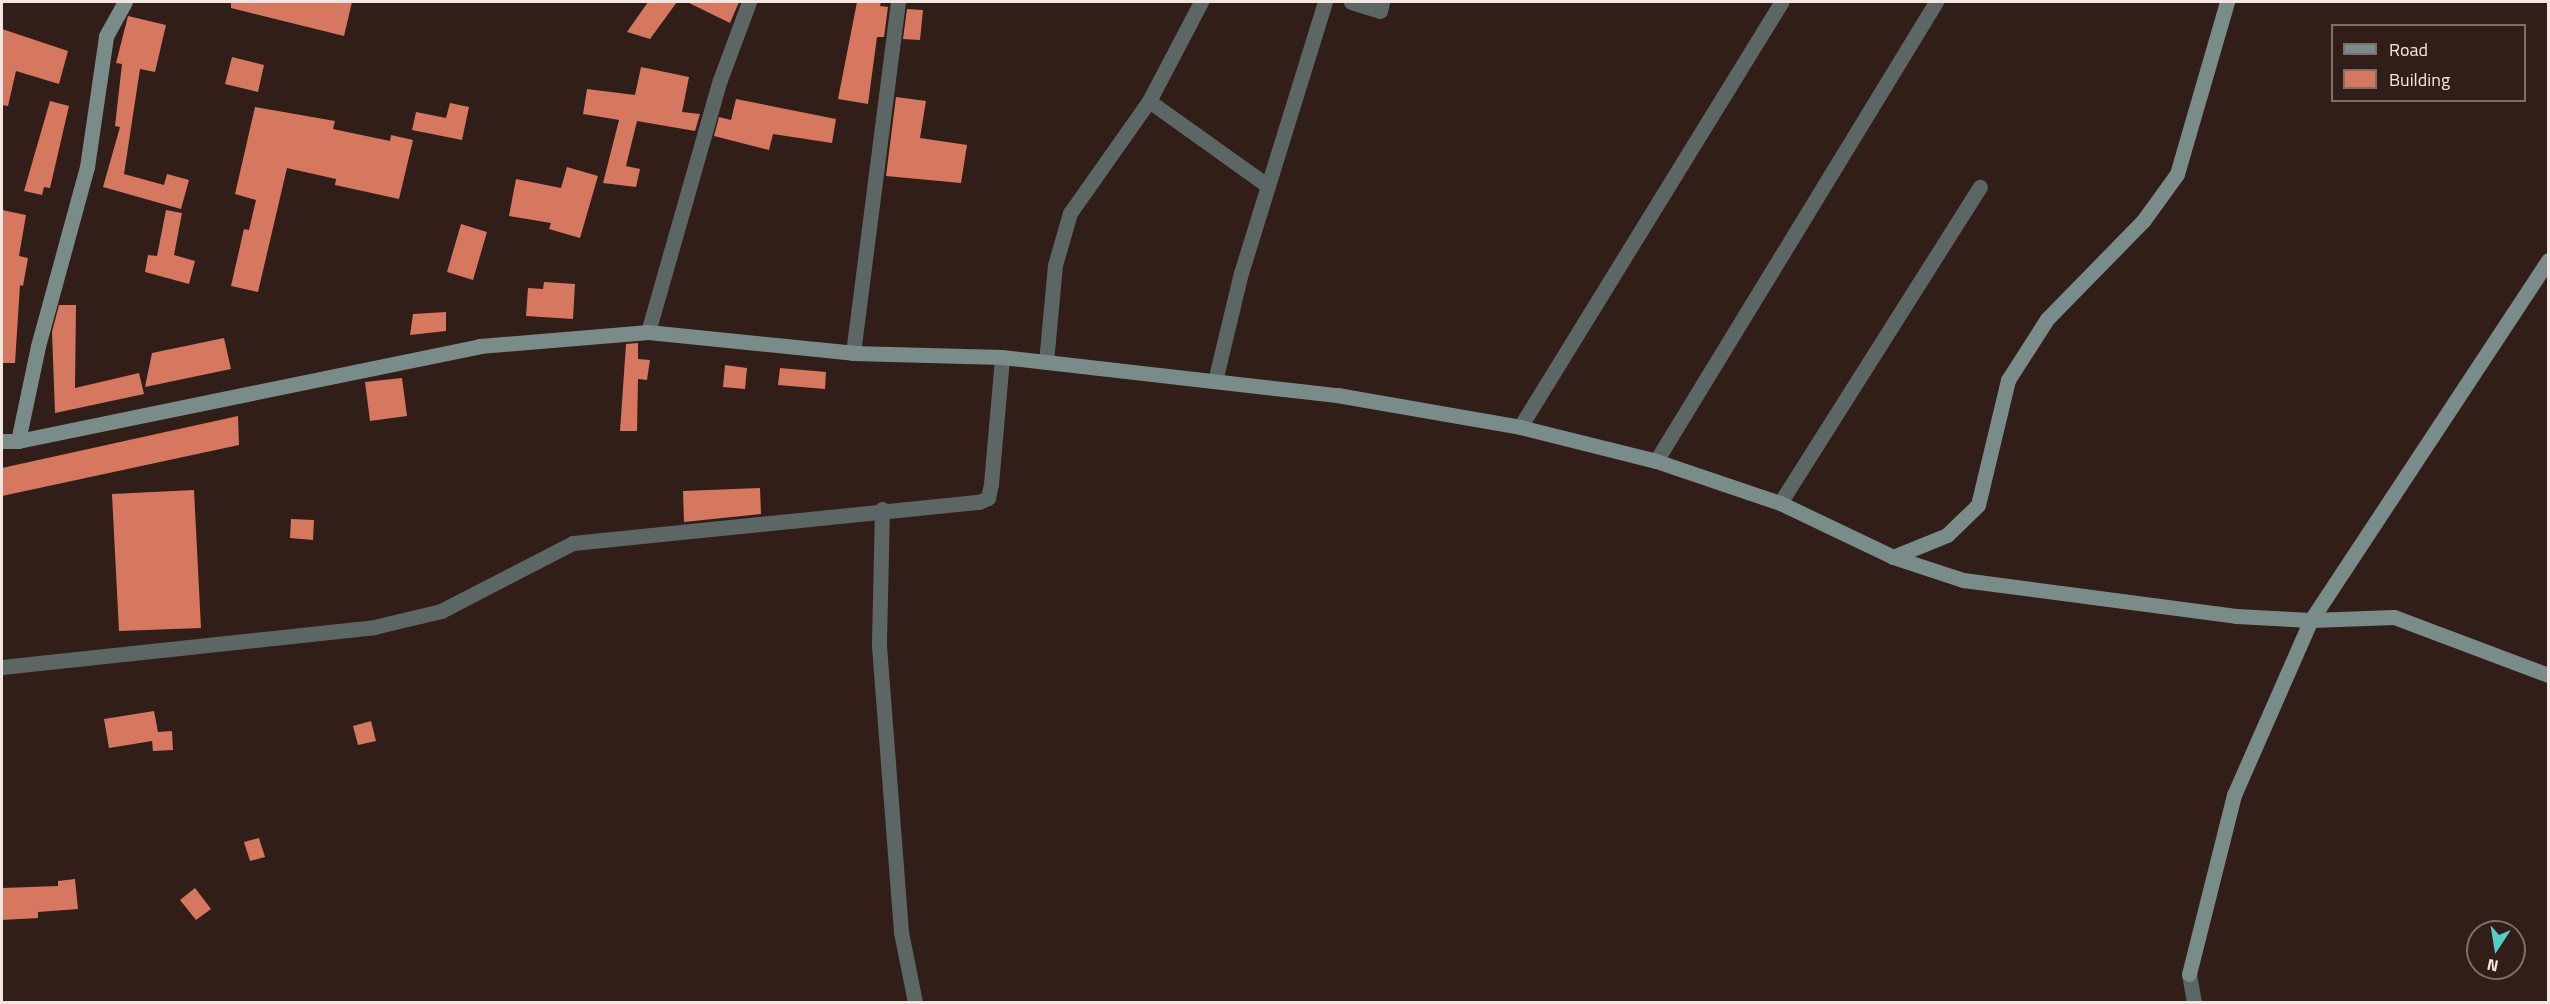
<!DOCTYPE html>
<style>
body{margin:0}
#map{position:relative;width:2550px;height:1004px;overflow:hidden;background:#311e19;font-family:"Titillium Web",sans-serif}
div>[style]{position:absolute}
.building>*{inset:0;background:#d6775f}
.street>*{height:15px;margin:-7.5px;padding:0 7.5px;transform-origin:7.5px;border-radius:7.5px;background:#5b6665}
.secondary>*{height:15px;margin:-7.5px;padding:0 7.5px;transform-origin:7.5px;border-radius:7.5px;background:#7a8c8a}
span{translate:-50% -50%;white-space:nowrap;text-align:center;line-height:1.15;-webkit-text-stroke:6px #311e19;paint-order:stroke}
.frame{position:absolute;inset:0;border:3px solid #f3e6e2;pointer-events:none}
.legend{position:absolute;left:2331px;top:24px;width:195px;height:78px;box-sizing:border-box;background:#311e19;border:2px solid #7f6e69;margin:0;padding:8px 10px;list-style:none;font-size:18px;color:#f3e6e2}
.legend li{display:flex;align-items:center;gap:12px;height:30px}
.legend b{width:30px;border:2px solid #7f6e69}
.north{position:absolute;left:2466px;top:920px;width:60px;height:60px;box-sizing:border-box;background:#311e19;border:2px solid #7f6e69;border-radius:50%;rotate:192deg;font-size:16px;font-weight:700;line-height:24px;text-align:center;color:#f3e6e2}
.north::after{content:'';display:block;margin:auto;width:21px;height:27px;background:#55cec5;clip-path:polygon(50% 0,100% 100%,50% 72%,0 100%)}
</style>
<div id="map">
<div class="building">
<div style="clip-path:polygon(231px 2px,352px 2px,344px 36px,231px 8px)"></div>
<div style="clip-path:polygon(648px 2px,677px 2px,650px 39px,627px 32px)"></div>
<div style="clip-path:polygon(687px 2px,739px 2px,730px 23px)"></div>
<div style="clip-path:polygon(857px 2px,881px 2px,880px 6px,888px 7px,884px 37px,877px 37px,868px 104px,838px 99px)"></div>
<div style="clip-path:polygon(907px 9px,923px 10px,920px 40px,903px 39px)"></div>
<div style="clip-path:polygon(128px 16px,166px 25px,155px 72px,140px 69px,124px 174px,164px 185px,167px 174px,189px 180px,181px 209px,103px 187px,120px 127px,115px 126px,122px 64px,116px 63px)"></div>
<div style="clip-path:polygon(2px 29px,68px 51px,59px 84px,16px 71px,8px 106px,2px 105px)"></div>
<div style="clip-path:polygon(232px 57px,264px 65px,258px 92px,225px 84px)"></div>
<div style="clip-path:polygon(641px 67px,689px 77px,682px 112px,700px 114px,695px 131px,637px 121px,626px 166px,640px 169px,636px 187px,603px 183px,619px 120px,583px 114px,587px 89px,635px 95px)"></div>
<div style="clip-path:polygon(896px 97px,926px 101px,920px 138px,967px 145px,961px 183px,886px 176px)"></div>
<div style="clip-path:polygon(736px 99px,836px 119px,832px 143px,773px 134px,769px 150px,714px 136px,719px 117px,731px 120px)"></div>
<div style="clip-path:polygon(50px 101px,69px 106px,50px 188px,44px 187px,42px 195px,24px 191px)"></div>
<div style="clip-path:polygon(450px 103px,469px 107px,462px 140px,412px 130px,416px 112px,446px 118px)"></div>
<div style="clip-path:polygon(255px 107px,335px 121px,333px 129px,390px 141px,391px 135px,413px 140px,399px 199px,335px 185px,336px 179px,287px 168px,258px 292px,231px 286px,244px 229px,249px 230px,256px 200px,235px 194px)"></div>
<div style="clip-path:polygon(567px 167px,598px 176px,580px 238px,549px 229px,551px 223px,509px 216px,516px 179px,561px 188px)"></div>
<div style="clip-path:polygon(2px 210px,26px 215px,19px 256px,28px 258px,23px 286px,20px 285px,15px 363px,2px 363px)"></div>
<div style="clip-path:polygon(166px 210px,182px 213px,174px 255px,195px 261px,189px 284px,145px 272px,148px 255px,157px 256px)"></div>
<div style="clip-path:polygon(461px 224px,487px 232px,473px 280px,447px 272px)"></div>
<div style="clip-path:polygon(544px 282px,575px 284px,573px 319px,526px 316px,528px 288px,543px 289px)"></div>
<div style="clip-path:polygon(59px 305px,76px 305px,75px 388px,139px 373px,144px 394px,55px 413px,52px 332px)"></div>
<div style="clip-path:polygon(446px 312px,446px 331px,410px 335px,413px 314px)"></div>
<div style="clip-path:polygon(224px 338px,231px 369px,145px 387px,152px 353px)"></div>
<div style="clip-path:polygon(638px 343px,638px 359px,650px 360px,647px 380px,638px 379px,637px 431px,620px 431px,626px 344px)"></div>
<div style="clip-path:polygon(725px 365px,747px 368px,745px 389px,723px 387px)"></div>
<div style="clip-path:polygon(780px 368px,826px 372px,825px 389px,778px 385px)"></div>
<div style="clip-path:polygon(402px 378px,407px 416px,370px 421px,365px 382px)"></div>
<div style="clip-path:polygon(238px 416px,239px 445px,2px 496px,2px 468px)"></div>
<div style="clip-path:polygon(760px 488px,761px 514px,684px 522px,683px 491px)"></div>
<div style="clip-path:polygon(194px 490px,201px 628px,119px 631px,112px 494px)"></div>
<div style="clip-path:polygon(291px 519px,314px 520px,313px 540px,290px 538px)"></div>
<div style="clip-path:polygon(154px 711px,158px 732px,172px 731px,173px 750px,153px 751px,152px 741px,109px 748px,104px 719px)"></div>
<div style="clip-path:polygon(371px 721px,376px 741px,358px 745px,353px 726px)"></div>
<div style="clip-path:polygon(259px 838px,265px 857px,250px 861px,244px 842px)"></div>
<div style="clip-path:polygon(75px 879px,78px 909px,38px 912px,38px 918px,2px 920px,2px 888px,58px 886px,58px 881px)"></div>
<div style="clip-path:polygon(195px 888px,211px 909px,196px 920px,180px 900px)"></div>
</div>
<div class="street">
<div style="left:1351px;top:2px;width:30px;rotate:17deg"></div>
<div style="left:1380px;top:11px;width:9px;rotate:-77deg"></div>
<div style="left:1149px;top:101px;width:146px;rotate:35.5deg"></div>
<div style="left:648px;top:332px;width:262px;rotate:-74.1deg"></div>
<div style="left:720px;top:80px;width:83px;rotate:-69.6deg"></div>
<div style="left:853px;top:353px;width:354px;rotate:-82.7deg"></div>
<div style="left:1046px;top:362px;width:97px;rotate:-84.7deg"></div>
<div style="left:1055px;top:265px;width:54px;rotate:-73.9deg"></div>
<div style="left:1070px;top:213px;width:137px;rotate:-54.8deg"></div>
<div style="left:1149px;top:101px;width:112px;rotate:-62.3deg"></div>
<div style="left:1215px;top:381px;width:111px;rotate:-76.5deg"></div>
<div style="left:1241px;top:273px;width:284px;rotate:-72.8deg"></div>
<div style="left:1520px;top:427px;width:499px;rotate:-58.4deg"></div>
<div style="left:1656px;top:461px;width:538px;rotate:-58.62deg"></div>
<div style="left:1780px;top:503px;width:374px;rotate:-57.7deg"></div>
<div style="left:882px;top:509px;width:137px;rotate:91.3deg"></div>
<div style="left:879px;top:646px;width:287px;rotate:85.6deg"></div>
<div style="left:901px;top:932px;width:71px;rotate:78.7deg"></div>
<div style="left:2px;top:667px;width:374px;rotate:-6.1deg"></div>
<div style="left:374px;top:627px;width:69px;rotate:-13.4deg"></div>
<div style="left:441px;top:611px;width:148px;rotate:-27.3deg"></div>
<div style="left:573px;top:543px;width:408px;rotate:-5.8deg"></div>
<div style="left:979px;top:502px;width:10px;rotate:-24deg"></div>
<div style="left:988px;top:498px;width:14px;rotate:-78deg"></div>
<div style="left:991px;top:484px;width:127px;rotate:-85deg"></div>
<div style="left:2189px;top:974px;width:28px;rotate:80deg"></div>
</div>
<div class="secondary">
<div style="left:2px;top:441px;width:16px"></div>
<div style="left:18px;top:441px;width:471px;rotate:-11.6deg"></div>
<div style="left:479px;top:346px;width:170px;rotate:-4.7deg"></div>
<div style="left:648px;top:332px;width:206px;rotate:5.8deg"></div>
<div style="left:853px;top:353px;width:149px;rotate:1.5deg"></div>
<div style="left:1002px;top:357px;width:337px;rotate:6.5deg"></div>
<div style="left:1337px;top:395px;width:186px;rotate:9.9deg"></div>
<div style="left:1520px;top:427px;width:140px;rotate:14deg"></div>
<div style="left:1656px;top:461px;width:131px;rotate:18.7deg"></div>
<div style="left:1780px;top:503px;width:125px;rotate:25.5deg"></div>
<div style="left:1893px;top:557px;width:74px;rotate:18.2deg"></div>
<div style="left:1963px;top:580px;width:275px;rotate:7.5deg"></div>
<div style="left:2236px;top:616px;width:75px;rotate:3.1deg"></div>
<div style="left:2311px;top:620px;width:83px;rotate:-2.1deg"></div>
<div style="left:2394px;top:617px;width:165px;rotate:20.6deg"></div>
<div style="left:18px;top:441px;width:97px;rotate:-78.1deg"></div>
<div style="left:38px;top:346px;width:186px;rotate:-74.7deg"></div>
<div style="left:87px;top:167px;width:132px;rotate:-81.7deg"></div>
<div style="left:106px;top:36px;width:39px;rotate:-61deg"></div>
<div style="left:1893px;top:557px;width:58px;rotate:-22.2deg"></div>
<div style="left:1947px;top:535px;width:43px;rotate:-44.1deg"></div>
<div style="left:1978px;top:505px;width:129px;rotate:-76.5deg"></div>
<div style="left:2008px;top:380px;width:72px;rotate:-57.4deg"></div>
<div style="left:2047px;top:319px;width:137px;rotate:-45.6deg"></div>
<div style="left:2143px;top:221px;width:58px;rotate:-54.1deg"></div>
<div style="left:2177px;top:174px;width:179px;rotate:-73.8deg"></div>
<div style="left:2189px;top:974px;width:185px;rotate:-75.9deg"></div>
<div style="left:2234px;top:795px;width:191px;rotate:-66.3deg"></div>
<div style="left:2311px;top:620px;width:431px;rotate:-56.6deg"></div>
</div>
<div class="frame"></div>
<ul class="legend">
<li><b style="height:8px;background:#7a8c8a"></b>Road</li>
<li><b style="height:16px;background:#d6775f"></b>Building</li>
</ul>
<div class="north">N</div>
</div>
